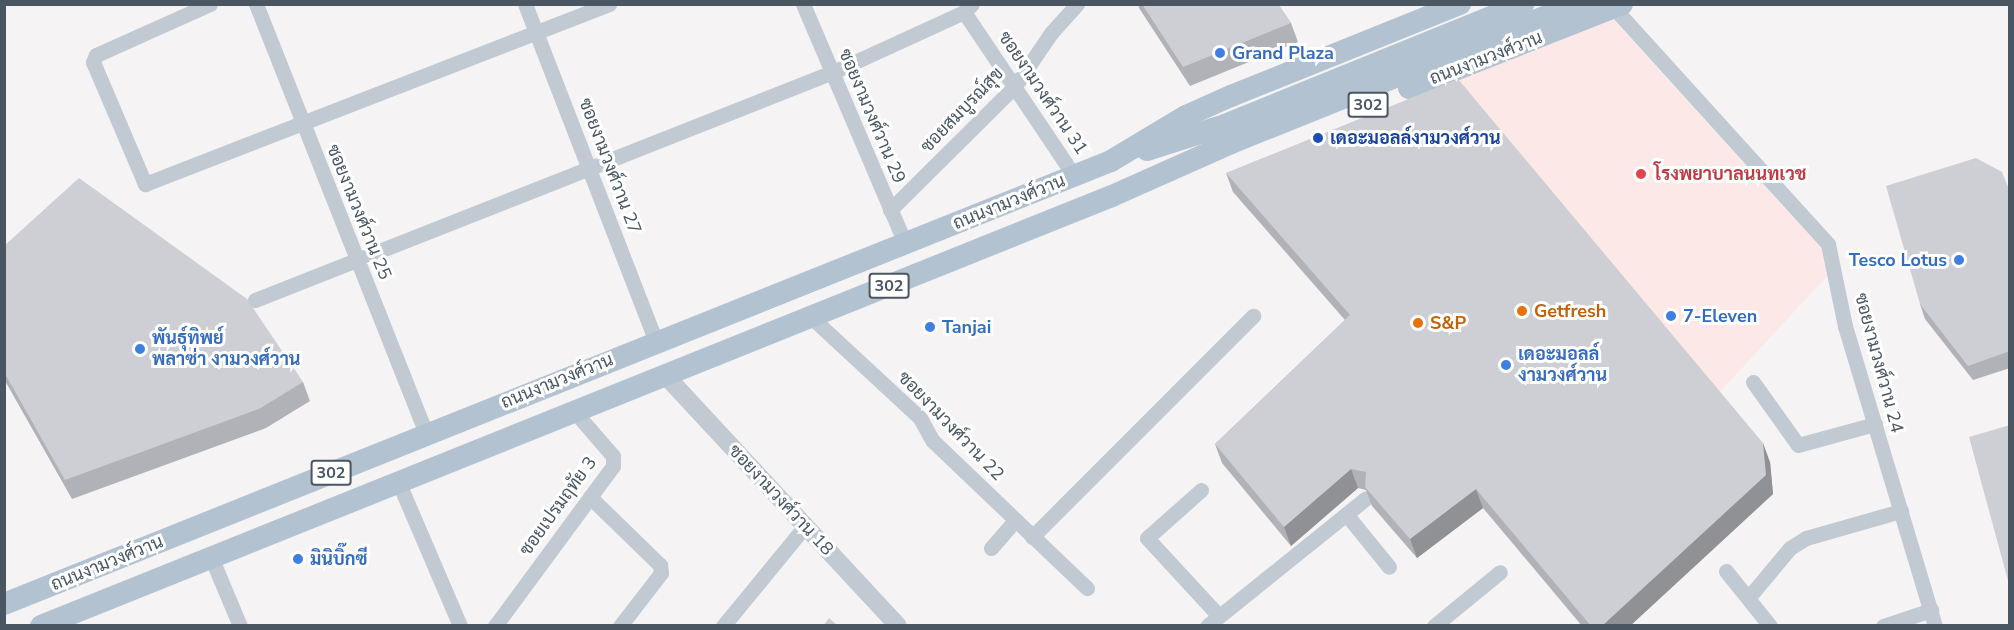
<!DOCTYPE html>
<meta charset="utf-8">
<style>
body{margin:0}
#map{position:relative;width:2014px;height:630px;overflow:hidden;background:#f5f3f3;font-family:"Nunito Sans",Sarabun,sans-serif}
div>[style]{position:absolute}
.medical>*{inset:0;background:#fce8e6}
.minor>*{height:15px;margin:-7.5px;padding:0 7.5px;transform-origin:7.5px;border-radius:7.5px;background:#c1cad2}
.tertiary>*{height:18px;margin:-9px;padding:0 9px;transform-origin:9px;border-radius:9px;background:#c1cad2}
.primary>*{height:22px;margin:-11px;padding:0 11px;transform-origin:11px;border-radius:11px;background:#b3c2d1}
.wall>*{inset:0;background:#b0b2b7}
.shaded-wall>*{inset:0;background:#909195}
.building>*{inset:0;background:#cdcfd5}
.dots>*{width:16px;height:16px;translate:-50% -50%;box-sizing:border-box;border:3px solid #fff;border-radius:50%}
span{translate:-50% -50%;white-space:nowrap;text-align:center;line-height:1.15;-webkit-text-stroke:6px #fff;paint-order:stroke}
.shield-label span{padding:2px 4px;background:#fff;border:2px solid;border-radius:4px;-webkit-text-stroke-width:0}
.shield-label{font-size:16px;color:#4a5661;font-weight:700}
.shop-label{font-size:18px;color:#366cbe;font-weight:700}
.left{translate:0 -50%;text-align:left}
.right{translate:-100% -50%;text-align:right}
.street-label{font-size:18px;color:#4a5661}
.transit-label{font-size:18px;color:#164399;font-weight:700}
.health-label{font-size:18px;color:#be3a42;font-weight:700}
.food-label{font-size:18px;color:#c56008;font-weight:700}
.frame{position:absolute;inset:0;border:6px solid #4a5661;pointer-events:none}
</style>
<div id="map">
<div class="medical">
<div style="clip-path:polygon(1613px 19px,1822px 249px,1827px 276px,1715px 397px,1451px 81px)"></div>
</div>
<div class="minor">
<div style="left:210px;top:4px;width:125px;rotate:155.9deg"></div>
<div style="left:96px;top:55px;width:8px;rotate:113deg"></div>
<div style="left:93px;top:62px;width:133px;rotate:66.9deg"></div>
<div style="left:145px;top:184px;width:498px;rotate:-21.2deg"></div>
<div style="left:256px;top:4px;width:462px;rotate:68.4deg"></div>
<div style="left:525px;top:4px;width:362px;rotate:68.8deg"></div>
<div style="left:803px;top:4px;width:260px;rotate:66.9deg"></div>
<div style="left:1614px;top:8px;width:319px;rotate:47.8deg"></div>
<div style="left:1828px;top:244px;width:84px;rotate:78.3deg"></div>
<div style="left:1845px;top:326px;width:313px;rotate:73.3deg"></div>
<div style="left:964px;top:12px;width:197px;rotate:56.1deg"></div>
<div style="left:890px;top:210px;width:176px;rotate:-44.8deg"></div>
<div style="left:1015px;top:86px;width:64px;rotate:-55.8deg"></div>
<div style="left:1051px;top:33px;width:39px;rotate:-48deg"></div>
<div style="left:255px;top:300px;width:621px;rotate:-21.53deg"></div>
<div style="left:833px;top:72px;width:144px;rotate:-24.6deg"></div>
<div style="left:964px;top:12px;width:11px;rotate:-45deg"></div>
<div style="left:811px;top:317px;width:149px;rotate:42.8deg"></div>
<div style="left:920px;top:418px;width:26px;rotate:61deg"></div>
<div style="left:933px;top:441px;width:213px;rotate:43.7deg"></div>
<div style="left:1753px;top:382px;width:77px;rotate:54.5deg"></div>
<div style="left:1798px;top:445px;width:80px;rotate:-15.3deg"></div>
<div style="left:398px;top:481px;width:158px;rotate:66.8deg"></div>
<div style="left:1201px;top:490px;width:72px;rotate:138.4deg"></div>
<div style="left:1147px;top:538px;width:106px;rotate:47.3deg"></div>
<div style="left:590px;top:497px;width:98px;rotate:44.2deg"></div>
<div style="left:660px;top:565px;width:8px;rotate:83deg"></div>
<div style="left:661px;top:573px;width:67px;rotate:127.7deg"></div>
<div style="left:1346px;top:514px;width:68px;rotate:50.9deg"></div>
<div style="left:1032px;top:537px;width:313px;rotate:-45deg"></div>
<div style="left:991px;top:548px;width:37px;rotate:-49deg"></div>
<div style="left:211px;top:557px;width:75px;rotate:67.2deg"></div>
<div style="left:1726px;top:571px;width:70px;rotate:51.3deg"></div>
<div style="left:1749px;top:597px;width:64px;rotate:-50.1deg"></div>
<div style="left:1790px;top:548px;width:19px;rotate:-32deg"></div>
<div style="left:1806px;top:538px;width:99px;rotate:-15.9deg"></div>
<div style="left:495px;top:626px;width:199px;rotate:-53.6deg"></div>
<div style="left:613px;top:466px;width:10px;rotate:-90deg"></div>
<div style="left:613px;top:456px;width:60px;rotate:-130.9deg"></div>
<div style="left:723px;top:626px;width:129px;rotate:-50.6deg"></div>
<div style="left:1207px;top:626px;width:204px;rotate:-38.8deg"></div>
<div style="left:1434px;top:626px;width:85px;rotate:-39.3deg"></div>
<div style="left:1883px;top:626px;width:51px;rotate:-18.4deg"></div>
</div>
<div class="tertiary">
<div style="left:665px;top:375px;width:342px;rotate:47.1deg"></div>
</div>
<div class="primary">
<div style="left:1409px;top:88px;width:229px;rotate:-21.5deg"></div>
<div style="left:1147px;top:150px;width:82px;rotate:-17.8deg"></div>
<div style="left:1225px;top:125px;width:322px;rotate:-22.1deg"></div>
<div style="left:4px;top:604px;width:1192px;rotate:-21.81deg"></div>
<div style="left:1111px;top:161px;width:87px;rotate:-31deg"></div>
<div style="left:1186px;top:116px;width:49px;rotate:-24deg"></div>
<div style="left:1231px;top:96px;width:247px;rotate:-21.9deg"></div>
<div style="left:41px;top:626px;width:1154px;rotate:-21.88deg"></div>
<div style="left:1112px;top:196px;width:130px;rotate:-24deg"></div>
<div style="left:1231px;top:143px;width:373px;rotate:-21.9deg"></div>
</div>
<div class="wall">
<div style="clip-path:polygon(1138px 4px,1278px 4px,1291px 23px,1298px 42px,1190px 86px,1139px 8px)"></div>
<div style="clip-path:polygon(1226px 173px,1770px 462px,1773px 494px,1630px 626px,1582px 626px,1483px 508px,1417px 558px,1372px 506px,1366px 490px,1358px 488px,1291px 546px,1222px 463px,1215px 444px,1345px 320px,1233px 192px)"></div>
<div style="clip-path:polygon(2010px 192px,2010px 368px,1973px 380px,1925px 319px,1920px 304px)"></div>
<div style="clip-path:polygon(4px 246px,303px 382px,310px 401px,266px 428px,72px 499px,4px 379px)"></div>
</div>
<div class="shaded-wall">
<div style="clip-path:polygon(1763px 443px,1770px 462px,1773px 494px,1630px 626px,1602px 626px)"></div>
<div style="clip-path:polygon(1351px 469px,1358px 488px,1291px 546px,1284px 527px)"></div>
<div style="clip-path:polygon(1476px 489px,1483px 508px,1417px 558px,1410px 539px)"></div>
</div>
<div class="building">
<div style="clip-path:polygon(1142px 4px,1278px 4px,1291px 23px,1183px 67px)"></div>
<div style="clip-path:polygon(1458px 79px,1763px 443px,1766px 475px,1602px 626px,1591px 626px,1476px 489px,1410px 539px,1365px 487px,1366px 472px,1351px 469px,1284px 527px,1215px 444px,1350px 315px,1226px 173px)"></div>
<div style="clip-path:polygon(1976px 158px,2002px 172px,2010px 192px,2010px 351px,1968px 366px,1920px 304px,1886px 186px)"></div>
<div style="clip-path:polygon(79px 178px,247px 299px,303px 382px,259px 409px,65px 480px,4px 372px,4px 246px)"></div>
<div style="clip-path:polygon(2010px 425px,2010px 588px,1969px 437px)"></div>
<div style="clip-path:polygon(829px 618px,838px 626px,823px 626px)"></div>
</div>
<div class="dots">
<div style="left:1220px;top:53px;background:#3f7fe0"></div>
<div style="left:1318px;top:138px;background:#1a4fb4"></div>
<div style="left:1641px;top:174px;background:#e0444e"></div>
<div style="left:1959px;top:260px;background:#3f7fe0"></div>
<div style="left:1522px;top:311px;background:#e8710a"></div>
<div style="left:1671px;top:316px;background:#3f7fe0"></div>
<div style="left:1418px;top:323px;background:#e8710a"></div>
<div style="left:930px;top:327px;background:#3f7fe0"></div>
<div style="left:140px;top:349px;background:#3f7fe0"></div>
<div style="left:1506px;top:365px;background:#3f7fe0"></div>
<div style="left:298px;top:559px;background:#3f7fe0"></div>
</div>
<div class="shield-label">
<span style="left:1368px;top:105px">302</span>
<span style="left:889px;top:286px">302</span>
<span style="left:331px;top:473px">302</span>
</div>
<div class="shop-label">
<span class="left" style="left:1232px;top:53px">Grand Plaza</span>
<span class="right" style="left:1947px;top:260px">Tesco Lotus</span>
<span class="left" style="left:1683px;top:316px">7-Eleven</span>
<span class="left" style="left:942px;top:327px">Tanjai</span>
<span class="left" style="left:152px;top:349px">พันธุ์ทิพย์<br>พลาซ่า งามวงศ์วาน</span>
<span class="left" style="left:1518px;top:365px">เดอะมอลล์<br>งามวงศ์วาน</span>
<span class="left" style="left:310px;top:559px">มินิบิ๊กซี</span>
</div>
<div class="street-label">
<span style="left:1486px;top:58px;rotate:-21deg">ถนนงามวงศ์วาน</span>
<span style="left:1043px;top:93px;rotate:56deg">ซอยงามวงศ์วาน 31</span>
<span style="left:962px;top:110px;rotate:-46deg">ซอยสมบูรณ์สุข</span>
<span style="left:872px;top:116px;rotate:67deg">ซอยงามวงศ์วาน 29</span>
<span style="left:610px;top:166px;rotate:69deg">ซอยงามวงศ์วาน 27</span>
<span style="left:1009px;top:202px;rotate:-22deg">ถนนงามวงศ์วาน</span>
<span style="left:359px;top:212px;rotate:68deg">ซอยงามวงศ์วาน 25</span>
<span style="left:1879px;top:363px;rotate:75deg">ซอยงามวงศ์วาน 24</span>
<span style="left:557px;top:381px;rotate:-22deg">ถนนงามวงศ์วาน</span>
<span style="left:951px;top:426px;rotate:46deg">ซอยงามวงศ์วาน 22</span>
<span style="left:781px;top:500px;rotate:47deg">ซอยงามวงศ์วาน 18</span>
<span style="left:558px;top:506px;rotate:-54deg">ซอยเปรมฤทัย 3</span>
<span style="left:107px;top:563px;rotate:-22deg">ถนนงามวงศ์วาน</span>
</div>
<div class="transit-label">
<span class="left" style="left:1330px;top:138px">เดอะมอลล์งามวงศ์วาน</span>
</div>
<div class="health-label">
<span class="left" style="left:1654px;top:174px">โรงพยาบาลนนทเวช</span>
</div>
<div class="food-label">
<span class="left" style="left:1534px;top:311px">Getfresh</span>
<span class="left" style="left:1430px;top:323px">S&amp;P</span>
</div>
<div class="frame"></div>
</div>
